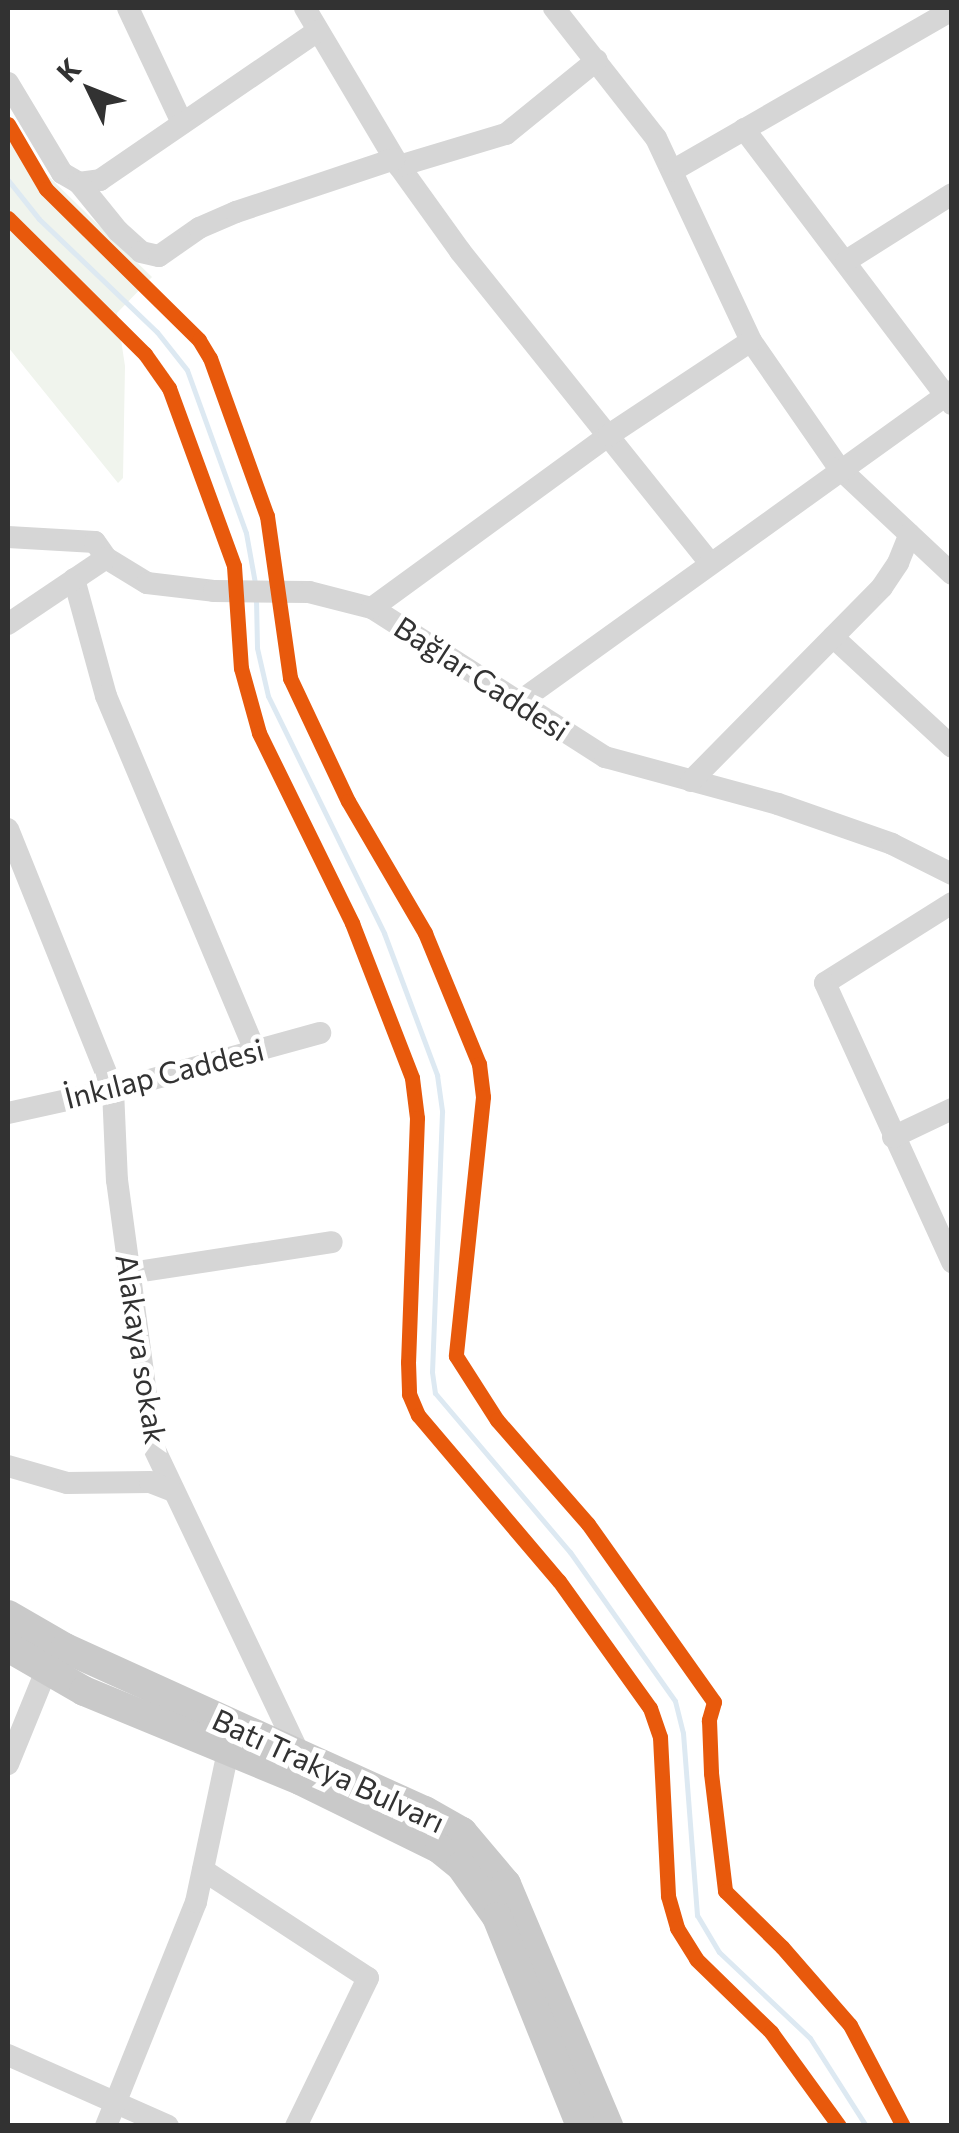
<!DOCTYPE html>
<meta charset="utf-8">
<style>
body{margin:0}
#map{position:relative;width:959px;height:2133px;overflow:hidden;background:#fff;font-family:Commissioner,sans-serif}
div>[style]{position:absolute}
.green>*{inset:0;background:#f0f4ed}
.stream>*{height:5px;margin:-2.5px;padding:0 2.5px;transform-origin:2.5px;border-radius:2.5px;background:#dde9f2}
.minor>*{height:22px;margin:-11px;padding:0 11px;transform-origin:11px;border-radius:11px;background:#d6d6d6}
.major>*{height:30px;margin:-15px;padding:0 15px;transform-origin:15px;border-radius:15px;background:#c9c9c9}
.cycleway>*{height:15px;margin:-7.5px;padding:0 7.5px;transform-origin:7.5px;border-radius:7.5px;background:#e8590c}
span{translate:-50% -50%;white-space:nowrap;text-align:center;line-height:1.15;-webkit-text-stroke:10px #fff;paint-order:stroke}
.street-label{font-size:30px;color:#323232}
.frame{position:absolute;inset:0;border:10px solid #323232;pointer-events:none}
.north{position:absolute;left:40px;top:40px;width:100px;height:100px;-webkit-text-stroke:8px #fff;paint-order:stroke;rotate:313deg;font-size:28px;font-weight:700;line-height:40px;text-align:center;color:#323232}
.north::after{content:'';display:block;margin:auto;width:35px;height:45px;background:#323232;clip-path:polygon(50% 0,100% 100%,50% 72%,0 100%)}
</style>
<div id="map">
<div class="green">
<div style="clip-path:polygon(8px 115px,43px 171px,152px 277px,117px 313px,125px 366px,123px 478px,118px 483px,8px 347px)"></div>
</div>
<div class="stream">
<div style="left:8px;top:180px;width:50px;rotate:51.5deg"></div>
<div style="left:39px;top:219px;width:163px;rotate:43.8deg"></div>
<div style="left:157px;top:332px;width:48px;rotate:51.7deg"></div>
<div style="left:187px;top:370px;width:173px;rotate:70.1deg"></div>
<div style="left:246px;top:533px;width:51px;rotate:79.8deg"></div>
<div style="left:256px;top:599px;width:49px;rotate:88.8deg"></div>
<div style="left:257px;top:648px;width:49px;rotate:77.1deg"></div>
<div style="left:268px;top:696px;width:264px;rotate:63.9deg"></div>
<div style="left:384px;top:933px;width:152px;rotate:69.5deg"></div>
<div style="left:437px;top:1075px;width:37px;rotate:82deg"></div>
<div style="left:442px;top:1112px;width:260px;rotate:92.2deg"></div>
<div style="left:432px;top:1372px;width:21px;rotate:82deg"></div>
<div style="left:435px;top:1393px;width:209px;rotate:49.7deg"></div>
<div style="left:570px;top:1552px;width:182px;rotate:54.8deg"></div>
<div style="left:675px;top:1701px;width:33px;rotate:76deg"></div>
<div style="left:683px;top:1733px;width:183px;rotate:85.6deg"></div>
<div style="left:697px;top:1915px;width:43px;rotate:59.3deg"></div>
<div style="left:719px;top:1952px;width:125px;rotate:43.4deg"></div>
<div style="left:810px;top:2038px;width:104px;rotate:57.5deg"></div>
</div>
<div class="minor">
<div style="left:128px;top:8px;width:127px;rotate:64.8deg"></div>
<div style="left:305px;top:8px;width:184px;rotate:59.3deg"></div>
<div style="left:399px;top:166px;width:105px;rotate:54.3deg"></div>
<div style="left:460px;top:251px;width:400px;rotate:51.3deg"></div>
<div style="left:554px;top:8px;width:165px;rotate:51.9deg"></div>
<div style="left:656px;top:138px;width:224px;rotate:64.9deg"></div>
<div style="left:751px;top:341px;width:155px;rotate:55.3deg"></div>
<div style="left:839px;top:468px;width:155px;rotate:43.2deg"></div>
<div style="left:8px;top:83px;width:105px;rotate:59deg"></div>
<div style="left:62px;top:173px;width:20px;rotate:30deg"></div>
<div style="left:79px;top:183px;width:21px;rotate:-8deg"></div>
<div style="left:100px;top:180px;width:264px;rotate:-34.4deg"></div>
<div style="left:744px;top:129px;width:345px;rotate:52.9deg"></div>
<div style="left:399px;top:166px;width:112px;rotate:-16.7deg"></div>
<div style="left:506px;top:134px;width:117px;rotate:-39.1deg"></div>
<div style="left:672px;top:171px;width:323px;rotate:-29.9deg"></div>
<div style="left:79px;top:183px;width:62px;rotate:50.9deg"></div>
<div style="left:118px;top:231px;width:31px;rotate:42deg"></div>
<div style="left:141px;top:252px;width:18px;rotate:13deg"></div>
<div style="left:159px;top:256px;width:49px;rotate:-35deg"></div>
<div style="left:199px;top:228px;width:40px;rotate:-23.4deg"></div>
<div style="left:236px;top:212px;width:167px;rotate:-18.5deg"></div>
<div style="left:846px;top:261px;width:125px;rotate:-32.3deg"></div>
<div style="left:8px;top:537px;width:87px;rotate:3.3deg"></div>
<div style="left:95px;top:542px;width:19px;rotate:55deg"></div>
<div style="left:106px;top:558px;width:48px;rotate:31.4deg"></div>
<div style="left:147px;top:583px;width:67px;rotate:6.8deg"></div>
<div style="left:214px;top:591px;width:95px;rotate:0.6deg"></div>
<div style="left:309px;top:592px;width:65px;rotate:14.3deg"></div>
<div style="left:372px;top:608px;width:277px;rotate:32.6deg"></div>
<div style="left:605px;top:757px;width:179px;rotate:15.2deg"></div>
<div style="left:778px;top:804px;width:121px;rotate:19.3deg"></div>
<div style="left:892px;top:844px;width:67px;rotate:26.6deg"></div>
<div style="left:74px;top:579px;width:121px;rotate:74.7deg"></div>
<div style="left:106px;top:696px;width:384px;rotate:67.2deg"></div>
<div style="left:372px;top:608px;width:293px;rotate:-36.1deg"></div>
<div style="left:609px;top:435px;width:170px;rotate:-33.5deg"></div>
<div style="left:8px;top:624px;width:118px;rotate:-34deg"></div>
<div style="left:833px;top:637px;width:162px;rotate:42.7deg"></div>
<div style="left:519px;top:702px;width:533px;rotate:-35.69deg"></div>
<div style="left:691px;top:781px;width:272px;rotate:-45.4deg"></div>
<div style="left:882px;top:587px;width:29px;rotate:-56deg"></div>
<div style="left:898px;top:563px;width:31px;rotate:-68deg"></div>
<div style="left:8px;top:829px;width:281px;rotate:68.1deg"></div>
<div style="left:113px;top:1090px;width:90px;rotate:87.5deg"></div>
<div style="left:117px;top:1180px;width:268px;rotate:82.3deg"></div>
<div style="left:153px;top:1446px;width:344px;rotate:64.6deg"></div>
<div style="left:952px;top:903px;width:150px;rotate:147.8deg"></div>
<div style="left:825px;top:983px;width:307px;rotate:65.5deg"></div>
<div style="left:8px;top:1113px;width:107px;rotate:-12.4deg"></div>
<div style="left:113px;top:1090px;width:215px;rotate:-15.4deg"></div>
<div style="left:893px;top:1137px;width:65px;rotate:-25.4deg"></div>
<div style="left:130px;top:1273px;width:204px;rotate:-8.7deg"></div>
<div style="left:8px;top:1466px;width:61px;rotate:16.1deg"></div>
<div style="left:67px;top:1483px;width:83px;rotate:-0.7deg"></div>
<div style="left:150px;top:1482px;width:22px;rotate:21deg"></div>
<div style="left:8px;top:1764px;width:100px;rotate:-67.8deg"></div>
<div style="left:46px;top:1671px;width:16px;rotate:-50deg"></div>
<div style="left:203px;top:1870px;width:197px;rotate:33.2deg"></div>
<div style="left:368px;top:1978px;width:165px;rotate:115.9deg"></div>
<div style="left:8px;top:2055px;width:175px;rotate:23.9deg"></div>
<div style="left:106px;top:2126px;width:241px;rotate:-68.1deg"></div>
<div style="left:196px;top:1902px;width:153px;rotate:-78deg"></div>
</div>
<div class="major">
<div style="left:8px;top:1615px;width:66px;rotate:30.1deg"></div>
<div style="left:65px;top:1648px;width:395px;rotate:24.4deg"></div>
<div style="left:425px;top:1811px;width:43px;rotate:29.6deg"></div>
<div style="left:462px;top:1832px;width:68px;rotate:49.8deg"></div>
<div style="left:506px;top:1884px;width:263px;rotate:67.1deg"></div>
<div style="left:8px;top:1647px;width:88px;rotate:30.1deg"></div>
<div style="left:84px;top:1691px;width:234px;rotate:22.4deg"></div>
<div style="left:300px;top:1780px;width:156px;rotate:26.2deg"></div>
<div style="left:440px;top:1849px;width:27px;rotate:39deg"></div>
<div style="left:461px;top:1866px;width:62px;rotate:54.8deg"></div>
<div style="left:497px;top:1917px;width:225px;rotate:68.1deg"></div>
</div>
<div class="cycleway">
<div style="left:8px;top:124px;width:75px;rotate:59.7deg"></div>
<div style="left:46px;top:189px;width:215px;rotate:44.6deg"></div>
<div style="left:199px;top:340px;width:21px;rotate:59deg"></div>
<div style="left:210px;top:358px;width:168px;rotate:70.2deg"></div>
<div style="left:267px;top:516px;width:164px;rotate:81.9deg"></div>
<div style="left:290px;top:678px;width:136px;rotate:64.8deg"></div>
<div style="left:348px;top:801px;width:153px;rotate:59.7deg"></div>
<div style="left:425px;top:933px;width:142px;rotate:67.6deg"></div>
<div style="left:479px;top:1064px;width:33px;rotate:83deg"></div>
<div style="left:483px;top:1097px;width:260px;rotate:96deg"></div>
<div style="left:456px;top:1356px;width:76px;rotate:57.4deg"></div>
<div style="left:497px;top:1420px;width:138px;rotate:48.8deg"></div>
<div style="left:588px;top:1524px;width:218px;rotate:54.7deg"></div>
<div style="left:714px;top:1702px;width:19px;rotate:106deg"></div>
<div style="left:709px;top:1720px;width:53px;rotate:87.8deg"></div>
<div style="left:711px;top:1773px;width:119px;rotate:83.2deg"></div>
<div style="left:725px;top:1891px;width:80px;rotate:44.5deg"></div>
<div style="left:782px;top:1947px;width:103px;rotate:48.9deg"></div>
<div style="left:850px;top:2025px;width:114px;rotate:62.3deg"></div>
<div style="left:8px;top:218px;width:193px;rotate:44.8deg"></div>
<div style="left:145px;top:354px;width:42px;rotate:54.8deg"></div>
<div style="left:169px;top:388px;width:189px;rotate:69.9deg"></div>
<div style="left:234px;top:566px;width:102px;rotate:86.1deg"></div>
<div style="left:241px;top:668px;width:67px;rotate:74.5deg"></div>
<div style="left:259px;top:733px;width:212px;rotate:63.9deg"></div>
<div style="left:352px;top:923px;width:166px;rotate:68.8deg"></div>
<div style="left:412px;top:1078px;width:40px;rotate:82.9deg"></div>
<div style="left:417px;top:1118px;width:244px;rotate:92.1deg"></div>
<div style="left:408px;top:1362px;width:32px;rotate:88deg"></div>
<div style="left:409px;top:1394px;width:23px;rotate:67deg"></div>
<div style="left:418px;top:1415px;width:218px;rotate:49.7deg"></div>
<div style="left:559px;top:1581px;width:156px;rotate:54.4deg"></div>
<div style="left:650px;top:1708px;width:31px;rotate:71deg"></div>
<div style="left:660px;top:1737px;width:159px;rotate:87.1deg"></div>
<div style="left:668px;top:1896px;width:33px;rotate:74deg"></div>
<div style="left:677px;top:1928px;width:36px;rotate:58deg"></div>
<div style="left:696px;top:1959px;width:105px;rotate:44.2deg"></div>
<div style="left:771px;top:2032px;width:116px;rotate:54.1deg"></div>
</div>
<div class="street-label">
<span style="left:482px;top:678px;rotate:33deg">Bağlar Caddesi</span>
<span style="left:164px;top:1073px;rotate:-14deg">İnkılap Caddesi</span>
<span style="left:142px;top:1349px;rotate:81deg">Alakaya sokak</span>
<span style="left:329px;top:1770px;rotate:25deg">Batı Trakya Bulvarı</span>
</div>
<div class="frame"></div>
<div class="north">K</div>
</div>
